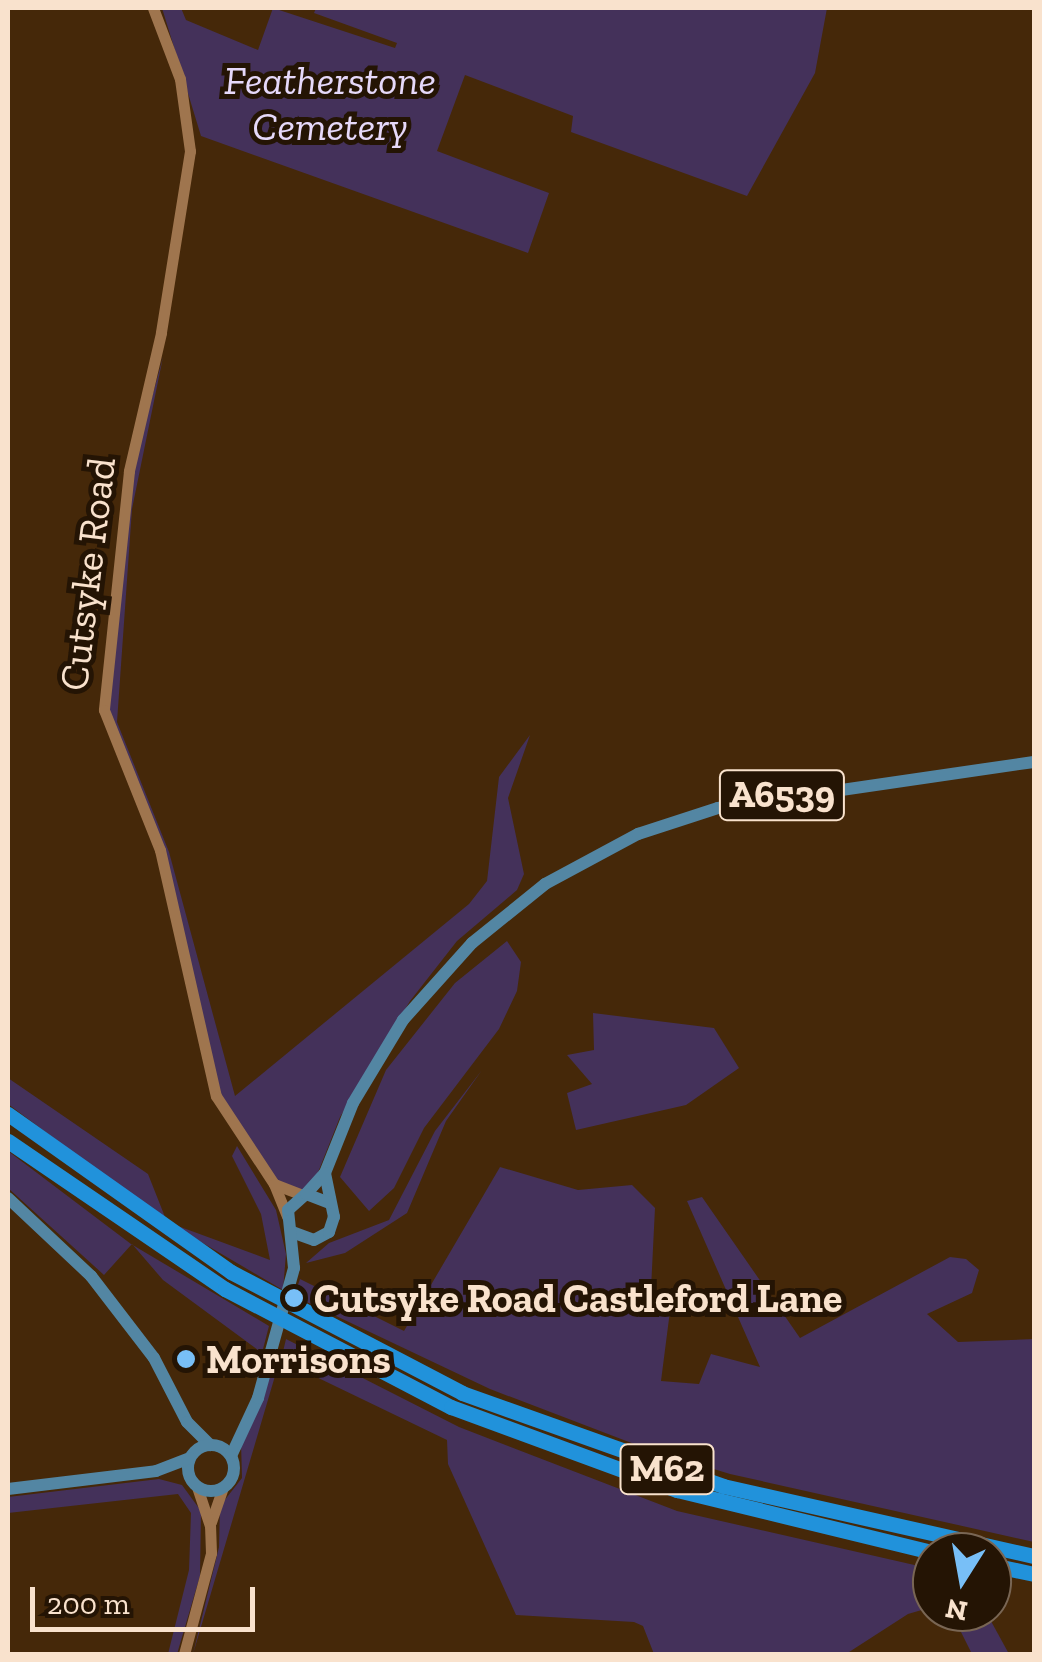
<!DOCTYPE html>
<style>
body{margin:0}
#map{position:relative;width:1042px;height:1662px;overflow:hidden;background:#452809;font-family:"Zilla Slab",serif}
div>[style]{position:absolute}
.green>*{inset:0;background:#44315a}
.secondary>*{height:11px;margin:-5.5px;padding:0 5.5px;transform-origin:5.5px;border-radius:5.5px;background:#9f754e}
.primary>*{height:12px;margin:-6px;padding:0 6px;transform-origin:6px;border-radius:6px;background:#5386a3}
.primary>.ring{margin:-6px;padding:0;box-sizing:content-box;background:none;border:12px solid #5386a3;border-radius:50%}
.motorway>*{height:15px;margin:-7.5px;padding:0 7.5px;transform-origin:7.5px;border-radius:7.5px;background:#2192db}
.dots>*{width:28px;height:28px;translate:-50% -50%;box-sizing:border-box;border:5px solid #241404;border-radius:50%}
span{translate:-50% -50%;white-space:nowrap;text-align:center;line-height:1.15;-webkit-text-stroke:10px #241404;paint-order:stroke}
.shield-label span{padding:2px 8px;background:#241404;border:2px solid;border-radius:8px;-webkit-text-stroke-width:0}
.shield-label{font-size:38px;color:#f9e2cd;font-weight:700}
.park-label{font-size:40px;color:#e6d9fa;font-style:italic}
.street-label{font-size:40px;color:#f9e2cd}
.poi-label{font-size:40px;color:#f9e2cd;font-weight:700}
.left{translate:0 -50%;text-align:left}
.frame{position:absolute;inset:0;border:10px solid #f9e2cd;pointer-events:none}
.north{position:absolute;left:912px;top:1532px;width:100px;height:100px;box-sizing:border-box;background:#241404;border:2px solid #796654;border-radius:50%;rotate:191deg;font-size:28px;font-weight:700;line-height:40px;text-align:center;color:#f9e2cd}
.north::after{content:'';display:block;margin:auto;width:35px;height:45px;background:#78bff7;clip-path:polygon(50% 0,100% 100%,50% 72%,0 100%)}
.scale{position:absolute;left:30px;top:1587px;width:225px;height:45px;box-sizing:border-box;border:5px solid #f9e2cd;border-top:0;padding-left:12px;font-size:30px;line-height:35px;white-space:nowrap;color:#f9e2cd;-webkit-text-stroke:8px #241404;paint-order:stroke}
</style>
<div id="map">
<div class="green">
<div style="clip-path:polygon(162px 8px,181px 8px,186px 20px,258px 50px,273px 8px,395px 48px,397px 43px,314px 13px,316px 8px,827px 8px,815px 73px,747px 196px,571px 132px,573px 116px,465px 75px,437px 151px,549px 193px,528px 253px,201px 136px)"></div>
<div style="clip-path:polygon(163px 357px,132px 509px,117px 722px,169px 852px,235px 1096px,469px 904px,487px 881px,499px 777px,530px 735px,508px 798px,524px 874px,517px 890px,457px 941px,410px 1001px,340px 1117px,315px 1180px,303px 1191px,282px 1188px,218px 1094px,159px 841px,108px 720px,132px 470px)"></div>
<div style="clip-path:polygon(507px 941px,521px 962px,517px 991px,499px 1029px,424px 1128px,394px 1188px,369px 1211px,340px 1177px,386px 1070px,455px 983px)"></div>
<div style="clip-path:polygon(593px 1013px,714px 1028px,739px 1068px,686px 1105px,576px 1130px,567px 1093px,592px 1084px,567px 1055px,594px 1050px)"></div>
<div style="clip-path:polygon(482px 1070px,446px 1121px,407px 1213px,345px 1253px,306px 1263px,329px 1243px,389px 1220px,435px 1131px)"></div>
<div style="clip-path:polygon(8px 1078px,148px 1174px,167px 1222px,270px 1260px,261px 1214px,232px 1156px,237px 1146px,276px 1210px,286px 1254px,283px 1290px,167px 1222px,8px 1104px)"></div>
<div style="clip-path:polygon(8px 1151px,131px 1244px,269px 1326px,262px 1353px,163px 1280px,132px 1244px,104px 1275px,8px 1188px)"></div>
<div style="clip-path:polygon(500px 1167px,578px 1190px,632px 1185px,655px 1208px,651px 1289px,670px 1311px,661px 1381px,699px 1384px,711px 1354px,760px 1367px,687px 1201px,702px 1197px,800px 1338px,950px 1257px,966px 1259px,979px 1270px,972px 1293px,927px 1314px,958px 1342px,1034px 1339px,1034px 1542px,730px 1474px,642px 1447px,490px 1389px,294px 1296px,300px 1279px,404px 1331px)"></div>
<div style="clip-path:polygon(286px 1339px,459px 1427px,677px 1511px,932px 1569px,932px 1607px,908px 1614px,846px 1654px,654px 1654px,643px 1626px,634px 1622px,516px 1615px,448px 1464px,447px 1440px,281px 1360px)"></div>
<div style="clip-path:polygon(270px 1373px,275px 1376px,193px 1654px,219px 1547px,220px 1506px,242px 1478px,241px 1443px)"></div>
<div style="clip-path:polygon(159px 1479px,182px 1485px,201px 1511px,200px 1576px,177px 1654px,168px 1654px,189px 1570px,191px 1513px,178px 1494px,8px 1513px,8px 1497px)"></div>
<div style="clip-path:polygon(951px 1612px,986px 1612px,1009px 1654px,972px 1654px)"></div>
</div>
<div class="secondary">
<div style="left:153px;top:8px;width:76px;rotate:69.2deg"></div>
<div style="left:180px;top:79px;width:73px;rotate:82.1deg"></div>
<div style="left:190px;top:151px;width:184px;rotate:99.1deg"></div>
<div style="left:161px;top:333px;width:142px;rotate:103.1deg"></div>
<div style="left:129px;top:471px;width:240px;rotate:96deg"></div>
<div style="left:104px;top:710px;width:151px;rotate:68.2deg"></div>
<div style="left:160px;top:850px;width:252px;rotate:77.2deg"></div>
<div style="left:216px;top:1096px;width:105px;rotate:56.6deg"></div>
<div style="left:274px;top:1184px;width:35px;rotate:68deg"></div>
<div style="left:274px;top:1184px;width:31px;rotate:21deg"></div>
<div style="left:211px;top:1522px;width:36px;rotate:-71deg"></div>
<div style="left:184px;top:1654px;width:105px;rotate:-75deg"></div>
<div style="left:211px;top:1553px;width:27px;rotate:-92deg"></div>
<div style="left:210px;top:1526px;width:41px;rotate:-108.4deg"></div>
</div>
<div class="primary">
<div style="left:306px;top:1194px;width:28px;rotate:-48deg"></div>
<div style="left:325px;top:1173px;width:75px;rotate:-68.2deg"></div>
<div style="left:353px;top:1103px;width:97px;rotate:-58.9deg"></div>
<div style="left:403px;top:1020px;width:103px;rotate:-48.1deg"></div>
<div style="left:472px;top:943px;width:94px;rotate:-38.9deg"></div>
<div style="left:545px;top:884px;width:106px;rotate:-28.3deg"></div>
<div style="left:638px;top:834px;width:84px;rotate:-18deg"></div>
<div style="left:718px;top:808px;width:319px;rotate:-8.3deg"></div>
<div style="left:8px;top:1198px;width:114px;rotate:43.2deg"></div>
<div style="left:91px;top:1276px;width:103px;rotate:52.5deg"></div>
<div style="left:154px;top:1358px;width:72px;rotate:62.7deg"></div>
<div style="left:187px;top:1422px;width:33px;rotate:45deg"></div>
<div style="left:292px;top:1232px;width:23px;rotate:20deg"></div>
<div style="left:314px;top:1240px;width:17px;rotate:-28deg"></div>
<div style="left:329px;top:1232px;width:16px;rotate:-72deg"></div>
<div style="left:334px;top:1217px;width:45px;rotate:-101.6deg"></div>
<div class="ring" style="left:188px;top:1445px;width:34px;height:34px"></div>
<div style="left:231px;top:1456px;width:64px;rotate:-65deg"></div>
<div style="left:258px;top:1398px;width:135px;rotate:-74.5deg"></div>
<div style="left:294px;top:1268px;width:58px;rotate:-95.9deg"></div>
<div style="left:288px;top:1210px;width:24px;rotate:-42deg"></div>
<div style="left:306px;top:1194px;width:25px;rotate:21deg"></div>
<div style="left:8px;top:1489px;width:149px;rotate:-6.9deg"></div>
<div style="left:156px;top:1471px;width:36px;rotate:-21deg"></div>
</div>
<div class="motorway">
<div style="left:8px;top:1114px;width:273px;rotate:35.3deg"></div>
<div style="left:231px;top:1272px;width:261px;rotate:27.6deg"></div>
<div style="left:462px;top:1393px;width:277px;rotate:19.6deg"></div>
<div style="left:723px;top:1486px;width:319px;rotate:12.7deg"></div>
<div style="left:8px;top:1141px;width:263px;rotate:34.3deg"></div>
<div style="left:225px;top:1289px;width:255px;rotate:27.6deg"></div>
<div style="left:451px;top:1407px;width:241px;rotate:20.2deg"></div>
<div style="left:677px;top:1490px;width:262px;rotate:13.7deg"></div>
<div style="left:992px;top:1565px;width:43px;rotate:12.1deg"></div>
</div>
<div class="dots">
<div style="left:294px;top:1298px;background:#78bff7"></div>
<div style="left:186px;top:1359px;background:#78bff7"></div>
</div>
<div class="shield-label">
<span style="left:782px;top:795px">A6539</span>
<span style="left:667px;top:1469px">M62</span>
</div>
<div class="park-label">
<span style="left:330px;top:103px">Featherstone<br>Cemetery</span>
</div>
<div class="street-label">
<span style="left:87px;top:574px;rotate:-83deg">Cutsyke Road</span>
</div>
<div class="poi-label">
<span class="left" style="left:314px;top:1298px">Cutsyke Road Castleford Lane</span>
<span class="left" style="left:206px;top:1359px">Morrisons</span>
</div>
<div class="frame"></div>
<div class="north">N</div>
<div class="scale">200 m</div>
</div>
